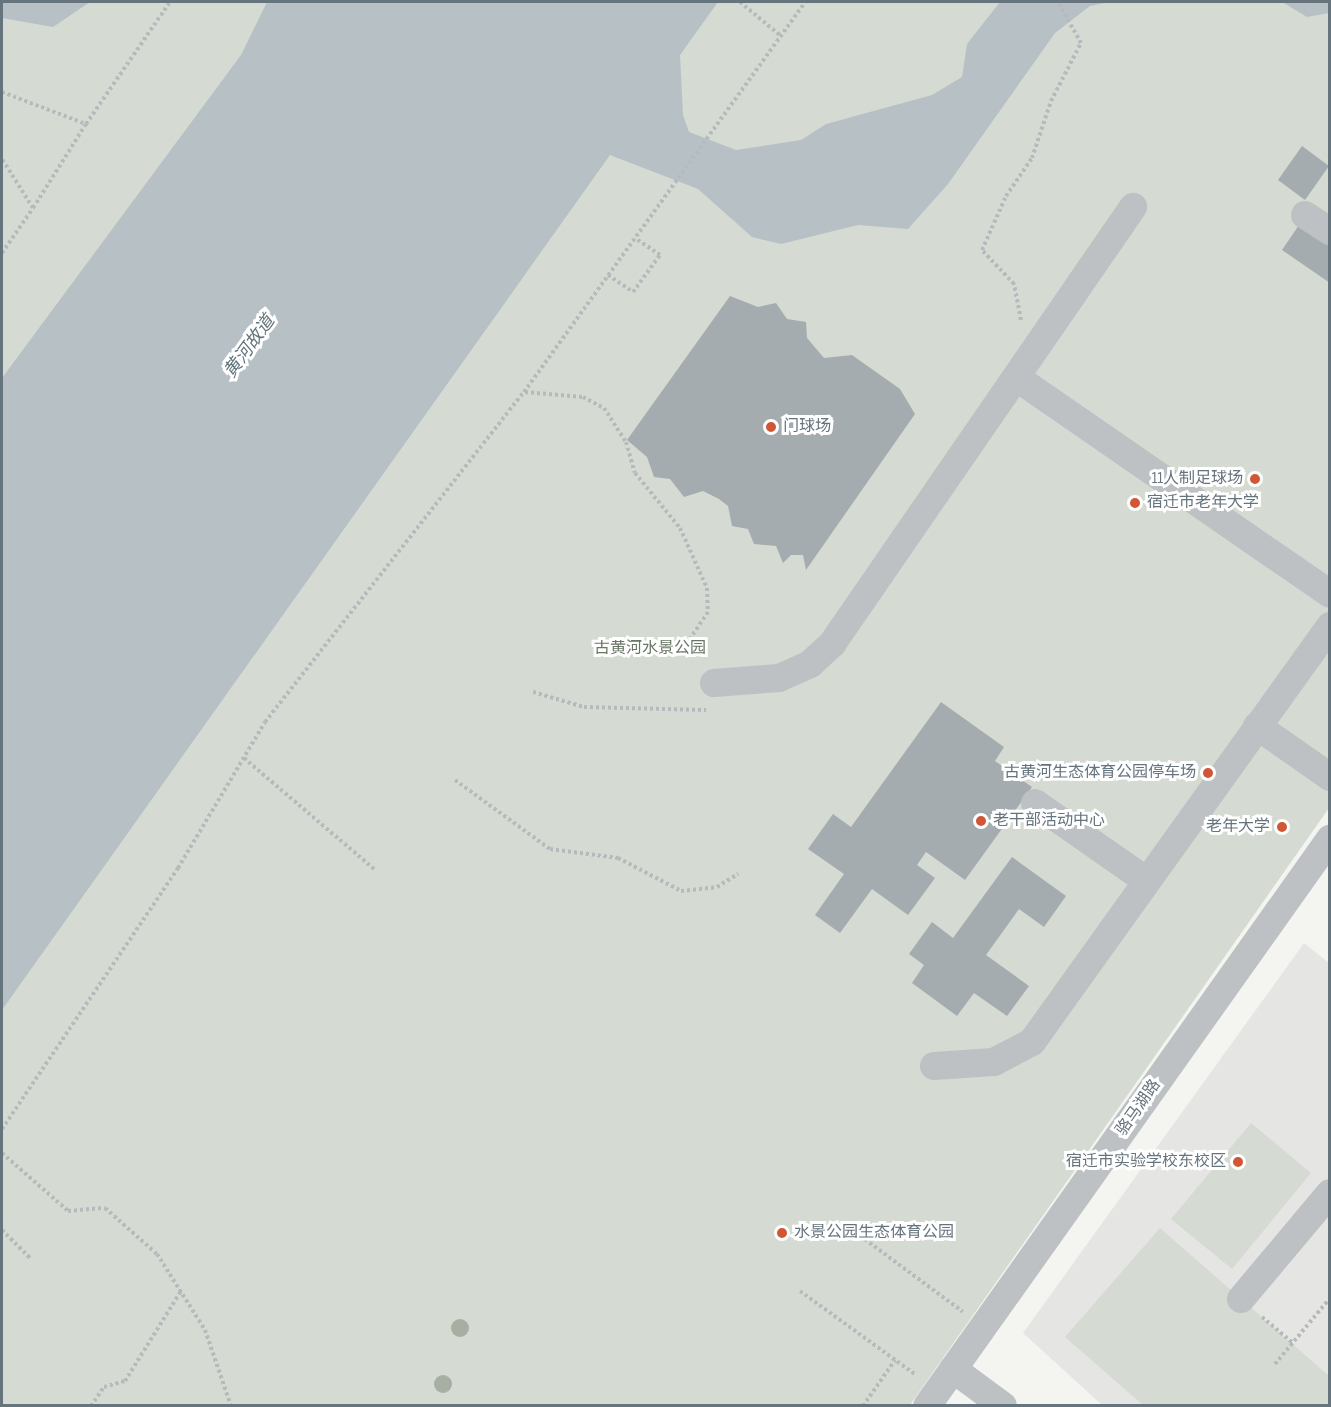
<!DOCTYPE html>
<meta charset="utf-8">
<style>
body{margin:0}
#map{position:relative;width:1331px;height:1407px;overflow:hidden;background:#f4f4f1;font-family:"Sofia Sans Condensed","Noto Sans SC",sans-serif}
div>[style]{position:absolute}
.built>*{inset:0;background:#e5e5e4}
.green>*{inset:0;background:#d5dad2}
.water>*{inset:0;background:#b7c0c5}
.building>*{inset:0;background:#a5acb0}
.path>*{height:4px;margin-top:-2px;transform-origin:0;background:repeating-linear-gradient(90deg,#b7babc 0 3px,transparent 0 6px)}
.minor>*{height:28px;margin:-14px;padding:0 14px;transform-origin:14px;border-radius:14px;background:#bdc1c4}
.trees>*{width:18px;height:18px;margin:-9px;border-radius:50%;background:#a7afa3}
.dots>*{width:16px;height:16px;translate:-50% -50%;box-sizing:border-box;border:3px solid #fff;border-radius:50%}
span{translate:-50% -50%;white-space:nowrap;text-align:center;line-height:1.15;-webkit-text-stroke:6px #fff;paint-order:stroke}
.poi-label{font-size:16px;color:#66747e}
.left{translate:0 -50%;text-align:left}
.right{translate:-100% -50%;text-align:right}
.park-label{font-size:16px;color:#687664}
.street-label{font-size:16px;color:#66747e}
.water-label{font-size:18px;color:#62757c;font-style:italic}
.frame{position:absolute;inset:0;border:3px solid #66747e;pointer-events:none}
</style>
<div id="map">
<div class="built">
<div style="clip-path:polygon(1304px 943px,1329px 963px,1329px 1405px,1102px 1405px,1023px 1333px)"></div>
</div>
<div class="green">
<div style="clip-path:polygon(2px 2px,1329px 2px,1329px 808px,910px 1405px,2px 1406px)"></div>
<div style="clip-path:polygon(1251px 1123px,1311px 1173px,1232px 1269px,1171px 1219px)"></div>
<div style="clip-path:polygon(1160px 1228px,1329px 1376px,1329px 1405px,1143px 1405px,1065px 1337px)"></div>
</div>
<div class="water">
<div style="clip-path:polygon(2px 2px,90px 2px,53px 27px,2px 18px)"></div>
<div style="clip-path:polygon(267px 2px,718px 2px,680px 55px,683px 115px,689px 132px,736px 150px,801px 140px,826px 124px,932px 95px,962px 77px,967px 44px,1000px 2px,1110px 2px,1090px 6px,1055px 33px,948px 184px,908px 229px,858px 225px,781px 244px,752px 237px,698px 189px,610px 155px,2px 1010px,2px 378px,241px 55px)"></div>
<div style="clip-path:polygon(1282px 2px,1329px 2px,1329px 13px,1307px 17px)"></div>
</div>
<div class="building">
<div style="clip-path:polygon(1302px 146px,1329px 166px,1305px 200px,1278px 180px)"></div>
<div style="clip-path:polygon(1299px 225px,1330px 246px,1330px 283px,1282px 250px)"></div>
<div style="clip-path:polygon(730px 296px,758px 307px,776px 303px,787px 319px,806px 322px,807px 338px,824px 358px,852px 355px,900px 389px,915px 414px,806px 570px,803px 555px,791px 555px,783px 563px,776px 546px,754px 544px,748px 529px,732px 526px,728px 506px,719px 499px,703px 491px,684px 497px,670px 479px,654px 477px,647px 457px,627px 440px)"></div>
<div style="clip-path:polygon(941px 702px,1004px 747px,995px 761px,1032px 787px,965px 880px,926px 852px,917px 865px,935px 878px,908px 915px,872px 889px,840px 933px,815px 915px,844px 874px,808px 849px,833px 814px,851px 827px)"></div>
<div style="clip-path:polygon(1012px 857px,1066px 896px,1044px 927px,1019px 909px,986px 955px,1029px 986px,1007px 1016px,974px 993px,957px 1016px,912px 983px,924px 965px,909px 954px,932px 922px,953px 938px)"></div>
</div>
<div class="path">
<div style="left:740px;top:2px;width:53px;rotate:39.7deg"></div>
<div style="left:2px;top:92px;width:90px;rotate:20.9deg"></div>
<div style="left:86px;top:124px;width:99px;rotate:122.2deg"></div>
<div style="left:33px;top:208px;width:58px;rotate:-122.3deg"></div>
<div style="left:86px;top:124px;width:148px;rotate:-55.5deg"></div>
<div style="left:2px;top:253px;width:55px;rotate:-55.4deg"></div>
<div style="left:608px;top:275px;width:30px;rotate:34deg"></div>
<div style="left:633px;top:292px;width:46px;rotate:-53.9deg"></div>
<div style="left:660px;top:255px;width:30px;rotate:-146deg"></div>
<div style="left:1021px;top:320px;width:37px;rotate:-101deg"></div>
<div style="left:1014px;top:284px;width:47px;rotate:-133.3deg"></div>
<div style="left:982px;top:250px;width:59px;rotate:-66deg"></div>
<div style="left:1006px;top:196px;width:46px;rotate:-55.6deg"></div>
<div style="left:1032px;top:158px;width:60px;rotate:-71.6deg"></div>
<div style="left:1051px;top:101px;width:65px;rotate:-62.7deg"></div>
<div style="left:1081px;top:43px;width:47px;rotate:-119.3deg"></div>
<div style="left:525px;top:392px;width:58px;rotate:4.9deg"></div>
<div style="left:583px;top:397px;width:24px;rotate:28deg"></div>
<div style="left:604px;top:408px;width:40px;rotate:57.1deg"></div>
<div style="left:626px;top:442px;width:32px;rotate:74deg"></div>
<div style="left:635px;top:473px;width:71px;rotate:50.7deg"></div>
<div style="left:680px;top:528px;width:66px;rotate:65.8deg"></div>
<div style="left:707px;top:588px;width:24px;rotate:88deg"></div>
<div style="left:708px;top:612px;width:40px;rotate:124deg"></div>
<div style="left:533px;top:692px;width:53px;rotate:16.4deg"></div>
<div style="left:584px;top:707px;width:122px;rotate:1.4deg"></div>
<div style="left:244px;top:758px;width:171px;rotate:40.5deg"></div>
<div style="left:455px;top:780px;width:117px;rotate:36deg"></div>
<div style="left:550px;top:849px;width:69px;rotate:7.5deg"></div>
<div style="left:618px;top:858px;width:71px;rotate:27.6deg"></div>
<div style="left:681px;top:891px;width:36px;rotate:-6deg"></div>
<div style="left:717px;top:887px;width:25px;rotate:-32deg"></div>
<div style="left:2px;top:1129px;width:315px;rotate:-56deg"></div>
<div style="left:178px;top:868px;width:170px;rotate:-59.2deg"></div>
<div style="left:265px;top:722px;width:420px;rotate:-51.9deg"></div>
<div style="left:524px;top:392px;width:481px;rotate:-54.2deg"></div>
<div style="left:2px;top:1153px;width:88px;rotate:41.3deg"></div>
<div style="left:68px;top:1211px;width:37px;rotate:-5deg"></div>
<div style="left:105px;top:1208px;width:69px;rotate:41.5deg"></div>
<div style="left:157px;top:1254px;width:90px;rotate:57.7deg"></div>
<div style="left:205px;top:1330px;width:80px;rotate:71.1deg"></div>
<div style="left:2px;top:1230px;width:40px;rotate:45deg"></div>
<div style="left:855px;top:1232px;width:134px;rotate:36.5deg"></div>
<div style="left:800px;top:1291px;width:143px;rotate:35.9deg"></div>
<div style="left:1262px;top:1317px;width:40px;rotate:40deg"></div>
<div style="left:1275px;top:1364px;width:86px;rotate:-50.2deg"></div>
<div style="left:91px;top:1406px;width:23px;rotate:-56deg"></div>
<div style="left:104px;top:1387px;width:22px;rotate:-16deg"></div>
<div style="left:125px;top:1381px;width:106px;rotate:-58.1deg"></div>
<div style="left:863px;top:1406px;width:56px;rotate:-55.2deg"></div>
</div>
<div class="minor">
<div style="left:1305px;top:215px;width:30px;rotate:33deg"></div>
<div style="left:1017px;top:378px;width:380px;rotate:34.6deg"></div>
<div style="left:714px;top:683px;width:65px;rotate:-4.4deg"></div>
<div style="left:779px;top:678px;width:34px;rotate:-24deg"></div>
<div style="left:810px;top:664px;width:30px;rotate:-42deg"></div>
<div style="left:832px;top:644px;width:531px;rotate:-55.44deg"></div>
<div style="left:1257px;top:726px;width:89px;rotate:34.9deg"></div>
<div style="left:1035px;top:803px;width:136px;rotate:34.9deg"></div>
<div style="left:934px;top:1066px;width:60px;rotate:-3.8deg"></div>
<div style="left:994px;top:1062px;width:43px;rotate:-27.8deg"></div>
<div style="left:1032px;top:1042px;width:512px;rotate:-54.38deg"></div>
<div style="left:1241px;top:1299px;width:138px;rotate:-50deg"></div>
<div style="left:953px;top:1369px;width:62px;rotate:36.5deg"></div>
<div style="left:927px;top:1406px;width:696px;rotate:-54.6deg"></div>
</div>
<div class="trees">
<div style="left:460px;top:1328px"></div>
<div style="left:443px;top:1384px"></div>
</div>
<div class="dots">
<div style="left:771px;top:427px;background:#d05635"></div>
<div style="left:1255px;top:479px;background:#d05635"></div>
<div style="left:1135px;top:503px;background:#d05635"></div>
<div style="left:1208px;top:773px;background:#d05635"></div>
<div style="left:981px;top:821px;background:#d05635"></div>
<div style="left:1282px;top:827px;background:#d05635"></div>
<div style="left:1238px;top:1162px;background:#d05635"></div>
<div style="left:782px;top:1233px;background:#d05635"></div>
</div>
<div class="poi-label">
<span class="left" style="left:783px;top:427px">门球场</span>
<span class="right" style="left:1243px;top:479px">11人制足球场</span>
<span class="left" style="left:1147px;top:503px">宿迁市老年大学</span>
<span class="right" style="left:1196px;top:773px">古黄河生态体育公园停车场</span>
<span class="left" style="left:993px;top:821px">老干部活动中心</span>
<span class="right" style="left:1270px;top:827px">老年大学</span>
<span class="right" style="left:1226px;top:1162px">宿迁市实验学校东校区</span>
<span class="left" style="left:794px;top:1233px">水景公园生态体育公园</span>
</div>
<div class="park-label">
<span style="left:650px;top:649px">古黄河水景公园</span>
</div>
<div class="street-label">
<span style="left:1139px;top:1108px;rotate:-55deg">骆马湖路</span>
</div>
<div class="water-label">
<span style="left:250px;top:347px;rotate:-54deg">黄河故道</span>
</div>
<div class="frame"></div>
</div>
